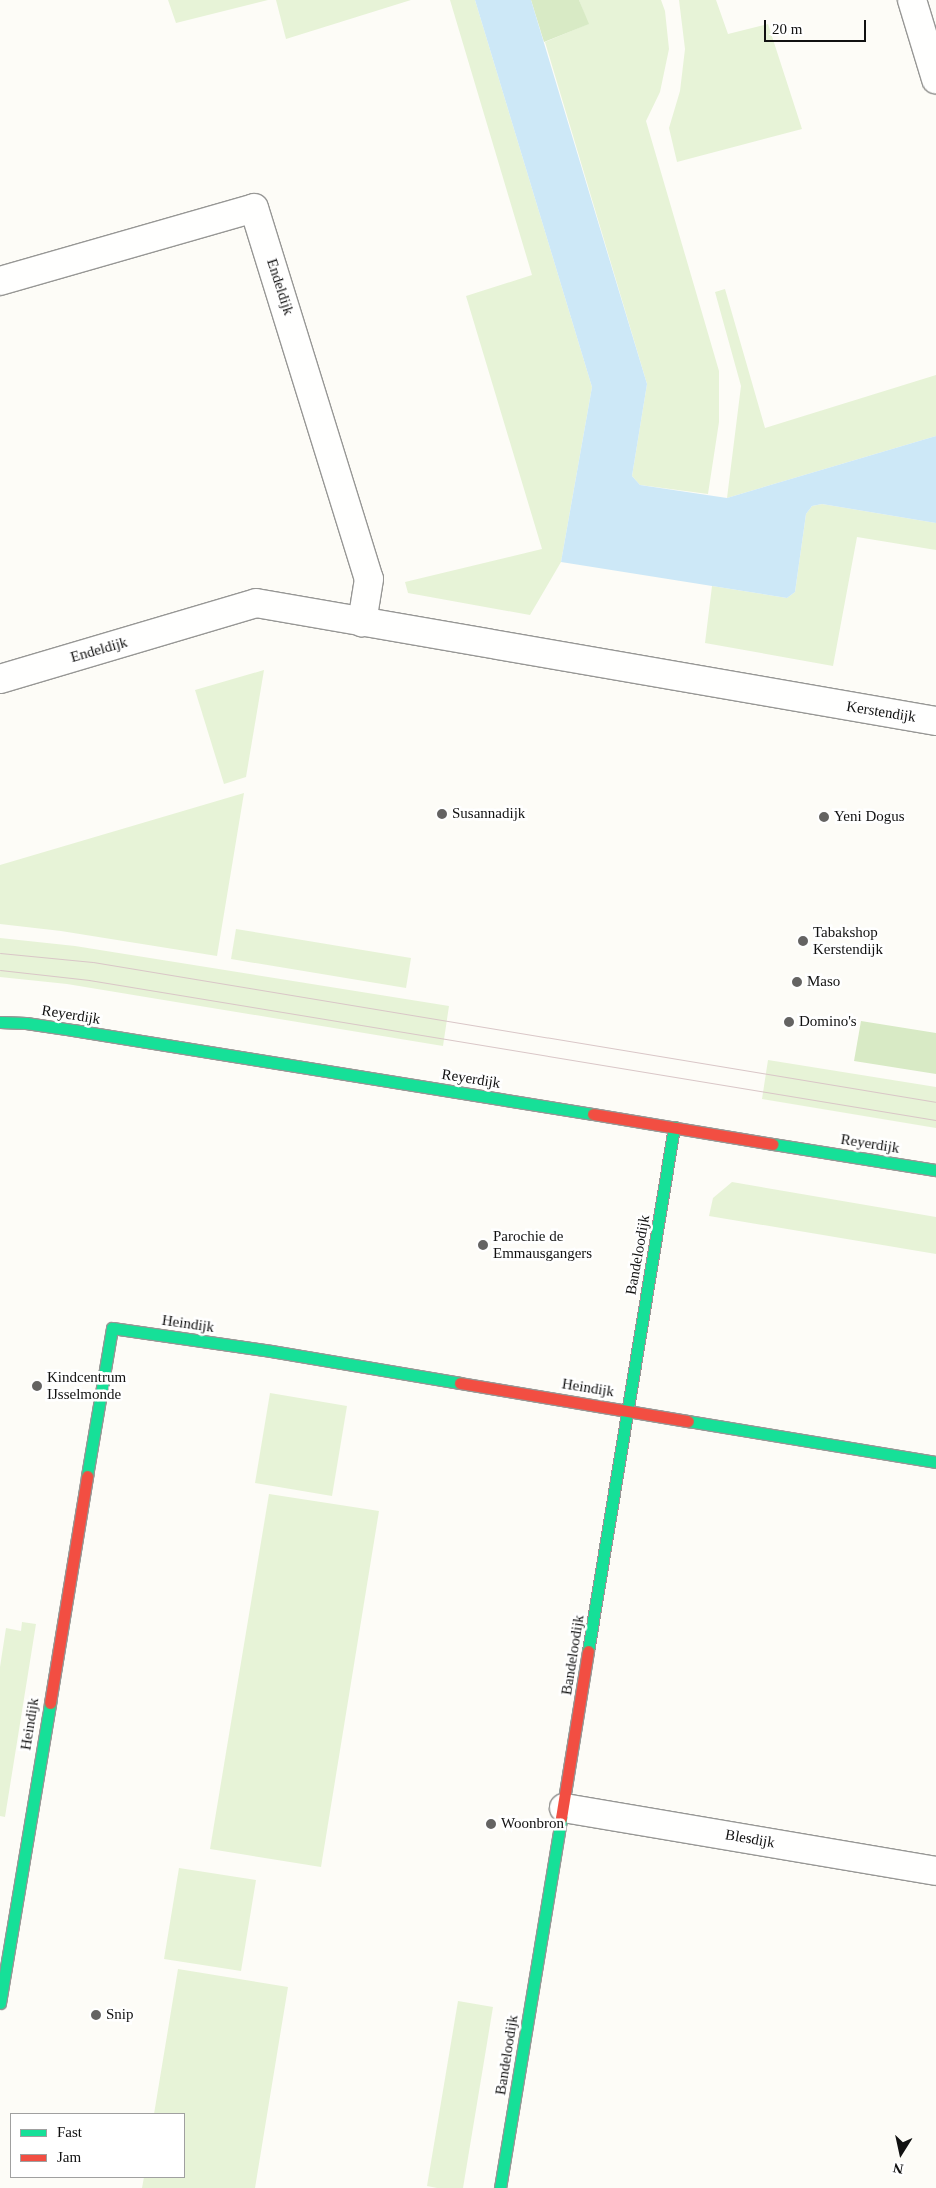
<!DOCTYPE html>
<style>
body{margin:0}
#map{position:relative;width:936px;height:2188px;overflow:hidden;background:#fdfcf7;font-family:"Times New Roman",serif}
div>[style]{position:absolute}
.green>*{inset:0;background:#e7f3d7}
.forest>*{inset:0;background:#d8eac5}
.water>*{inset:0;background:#cde8f7}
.roads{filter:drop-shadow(1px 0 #979795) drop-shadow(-1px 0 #979795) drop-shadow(0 1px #979795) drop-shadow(0 -1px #979795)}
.street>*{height:28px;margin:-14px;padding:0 14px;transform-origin:14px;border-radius:14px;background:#fffffe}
.fast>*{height:11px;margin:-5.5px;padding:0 5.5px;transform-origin:5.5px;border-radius:5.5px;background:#16e098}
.jam>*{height:11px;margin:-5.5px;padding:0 5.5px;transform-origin:5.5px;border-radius:5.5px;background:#f24e42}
.tram>*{height:1px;margin:-0.5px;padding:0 0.5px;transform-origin:0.5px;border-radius:0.5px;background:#d9c6c7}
.dots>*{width:14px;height:14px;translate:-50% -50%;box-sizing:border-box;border:2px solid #fff;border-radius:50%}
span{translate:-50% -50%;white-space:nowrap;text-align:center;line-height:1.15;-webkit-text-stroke:5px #fff;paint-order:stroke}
.street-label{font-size:15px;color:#111}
.poi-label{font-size:15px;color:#111}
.left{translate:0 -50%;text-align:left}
.legend{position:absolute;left:10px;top:2113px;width:175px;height:65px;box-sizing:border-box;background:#fff;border:1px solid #a0a0a0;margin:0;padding:6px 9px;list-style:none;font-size:15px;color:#111}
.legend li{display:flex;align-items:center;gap:10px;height:25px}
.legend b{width:25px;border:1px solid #a0a0a0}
.north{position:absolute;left:876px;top:2128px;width:50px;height:50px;-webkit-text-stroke:4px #fff;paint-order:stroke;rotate:190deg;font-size:14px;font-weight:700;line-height:20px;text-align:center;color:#111}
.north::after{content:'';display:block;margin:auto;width:18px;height:22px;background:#111;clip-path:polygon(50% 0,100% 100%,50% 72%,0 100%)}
.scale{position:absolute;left:764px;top:20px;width:102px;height:22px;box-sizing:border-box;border:2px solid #111;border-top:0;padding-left:6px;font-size:15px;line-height:18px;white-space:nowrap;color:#111;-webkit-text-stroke:4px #fff;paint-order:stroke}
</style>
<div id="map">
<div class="green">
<div style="clip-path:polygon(168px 0,268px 0,176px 23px)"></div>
<div style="clip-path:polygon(276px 0,411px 0,286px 39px)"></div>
<div style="clip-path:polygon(450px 0,475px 0,592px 387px,561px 562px,530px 615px,408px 593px,405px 582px,542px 549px,466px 296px,532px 275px)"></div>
<div style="clip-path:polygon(579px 0,661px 0,665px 11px,669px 49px,660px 92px,646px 121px,719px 371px,719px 422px,708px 494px,640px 485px,632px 476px,647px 384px,545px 42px,588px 24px)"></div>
<div style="clip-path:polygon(679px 0,716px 0,728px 34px,768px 24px,802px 129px,677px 162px,669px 128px,680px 91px,685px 49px)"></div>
<div style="clip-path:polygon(725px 289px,765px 428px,936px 375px,936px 436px,727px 498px,741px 386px,715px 292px)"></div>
<div style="clip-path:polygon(822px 504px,936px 523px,936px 550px,857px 537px,833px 666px,705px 643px,712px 586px,787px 598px,795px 592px,806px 514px,812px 506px)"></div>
<div style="clip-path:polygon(264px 670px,246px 777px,224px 784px,195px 690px)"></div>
<div style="clip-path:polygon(244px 793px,217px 956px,61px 931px,0 924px,0 865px)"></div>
<div style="clip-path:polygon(236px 929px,411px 958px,406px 988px,231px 959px)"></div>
<div style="clip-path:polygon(0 938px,75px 946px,449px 1006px,443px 1046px,67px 984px,0 977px)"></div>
<div style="clip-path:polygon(768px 1060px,936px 1087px,936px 1128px,762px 1099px)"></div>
<div style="clip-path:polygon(732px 1182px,936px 1217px,936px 1254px,709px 1216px,713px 1198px)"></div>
<div style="clip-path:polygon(270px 1393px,347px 1406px,332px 1496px,255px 1483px)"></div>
<div style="clip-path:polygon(269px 1494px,379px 1511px,321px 1867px,210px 1849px)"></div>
<div style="clip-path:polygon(22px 1622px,36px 1624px,5px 1817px,0 1816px,0 1667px,6px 1628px,21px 1631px)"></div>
<div style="clip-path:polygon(179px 1868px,256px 1880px,241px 1971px,164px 1959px)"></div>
<div style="clip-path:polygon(178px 1969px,288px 1987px,255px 2188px,142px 2188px,144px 2177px,184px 2177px,184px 2114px,154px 2114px)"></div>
<div style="clip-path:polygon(458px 2001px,493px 2007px,463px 2188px,437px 2188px,427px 2186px)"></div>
</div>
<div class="forest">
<div style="clip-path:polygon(531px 0,579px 0,589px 24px,544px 42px)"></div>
<div style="clip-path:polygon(861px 1021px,936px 1033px,936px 1074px,854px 1061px)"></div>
</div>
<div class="water">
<div style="clip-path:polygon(475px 0,531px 0,647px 384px,632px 476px,640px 485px,727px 498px,936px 436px,936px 523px,822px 504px,812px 506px,806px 514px,795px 592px,787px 598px,561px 562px,592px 387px)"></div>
</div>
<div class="roads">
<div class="street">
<div style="left:912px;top:0;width:83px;rotate:73.1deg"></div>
<div style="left:0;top:281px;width:264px;rotate:-16deg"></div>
<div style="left:254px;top:208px;width:388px;rotate:72.8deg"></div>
<div style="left:369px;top:579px;width:44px;rotate:99.2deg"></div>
<div style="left:0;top:679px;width:267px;rotate:-16.5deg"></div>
<div style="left:256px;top:603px;width:690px;rotate:9.84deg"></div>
<div style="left:564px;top:1808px;width:377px;rotate:9.6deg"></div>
</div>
<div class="fast">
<div style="left:0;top:1022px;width:26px;rotate:2deg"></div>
<div style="left:26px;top:1023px;width:48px;rotate:8.5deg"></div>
<div style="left:73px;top:1030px;width:527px;rotate:9.18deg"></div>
<div style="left:773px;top:1144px;width:165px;rotate:9.1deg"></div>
<div style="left:688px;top:1421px;width:251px;rotate:9.4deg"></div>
<div style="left:87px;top:1476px;width:150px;rotate:-80.4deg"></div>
<div style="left:112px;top:1328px;width:161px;rotate:8.2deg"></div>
<div style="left:271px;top:1351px;width:192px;rotate:9.6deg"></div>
<div style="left:588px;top:1651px;width:531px;rotate:-80.68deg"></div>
<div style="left:0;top:2003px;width:304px;rotate:-80.5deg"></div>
<div style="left:500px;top:2188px;width:375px;rotate:-80.6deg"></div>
</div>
<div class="jam">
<div style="left:593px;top:1114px;width:182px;rotate:9.5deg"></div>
<div style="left:460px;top:1383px;width:231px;rotate:9.5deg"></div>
<div style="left:50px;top:1703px;width:230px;rotate:-80.7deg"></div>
<div style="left:561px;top:1818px;width:169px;rotate:-80.8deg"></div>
</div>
</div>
<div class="tram">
<div style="left:0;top:953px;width:93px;rotate:5.5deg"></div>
<div style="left:93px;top:962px;width:855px;rotate:9.43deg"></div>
<div style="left:0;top:970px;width:90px;rotate:6.4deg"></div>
<div style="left:89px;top:980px;width:858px;rotate:9.39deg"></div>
</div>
<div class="dots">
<div style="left:442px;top:814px;background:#646362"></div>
<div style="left:824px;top:817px;background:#646362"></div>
<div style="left:803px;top:941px;background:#646362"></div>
<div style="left:797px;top:982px;background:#646362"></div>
<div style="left:789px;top:1022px;background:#646362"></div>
<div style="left:483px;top:1245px;background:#646362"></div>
<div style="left:37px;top:1386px;background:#646362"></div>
<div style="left:491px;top:1824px;background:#646362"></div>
<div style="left:96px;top:2015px;background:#646362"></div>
</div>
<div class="street-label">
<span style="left:280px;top:287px;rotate:72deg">Endeldijk</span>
<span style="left:99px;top:650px;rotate:-16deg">Endeldijk</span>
<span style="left:881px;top:712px;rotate:9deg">Kerstendijk</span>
<span style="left:71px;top:1015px;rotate:9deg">Reyerdijk</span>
<span style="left:471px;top:1079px;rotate:9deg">Reyerdijk</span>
<span style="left:870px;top:1144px;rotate:9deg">Reyerdijk</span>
<span style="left:638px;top:1255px;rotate:-80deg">Bandeloodijk</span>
<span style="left:188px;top:1324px;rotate:8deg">Heindijk</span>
<span style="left:588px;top:1388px;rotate:9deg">Heindijk</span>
<span style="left:573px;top:1655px;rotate:-81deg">Bandeloodijk</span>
<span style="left:30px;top:1724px;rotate:-81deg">Heindijk</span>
<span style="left:750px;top:1839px;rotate:10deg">Blesdijk</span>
<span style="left:507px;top:2055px;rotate:-81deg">Bandeloodijk</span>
</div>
<div class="poi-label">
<span class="left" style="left:452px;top:814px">Susannadijk</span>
<span class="left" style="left:834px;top:817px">Yeni Dogus</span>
<span class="left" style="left:813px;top:941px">Tabakshop<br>Kerstendijk</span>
<span class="left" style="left:807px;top:982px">Maso</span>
<span class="left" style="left:799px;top:1022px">Domino's</span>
<span class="left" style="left:493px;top:1245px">Parochie de<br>Emmausgangers</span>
<span class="left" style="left:47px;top:1386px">Kindcentrum<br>IJsselmonde</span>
<span class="left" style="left:501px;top:1824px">Woonbron</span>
<span class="left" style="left:106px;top:2015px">Snip</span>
</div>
<ul class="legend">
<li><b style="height:6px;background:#16e098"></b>Fast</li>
<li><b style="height:6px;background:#f24e42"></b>Jam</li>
</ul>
<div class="north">N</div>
<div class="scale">20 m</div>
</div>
